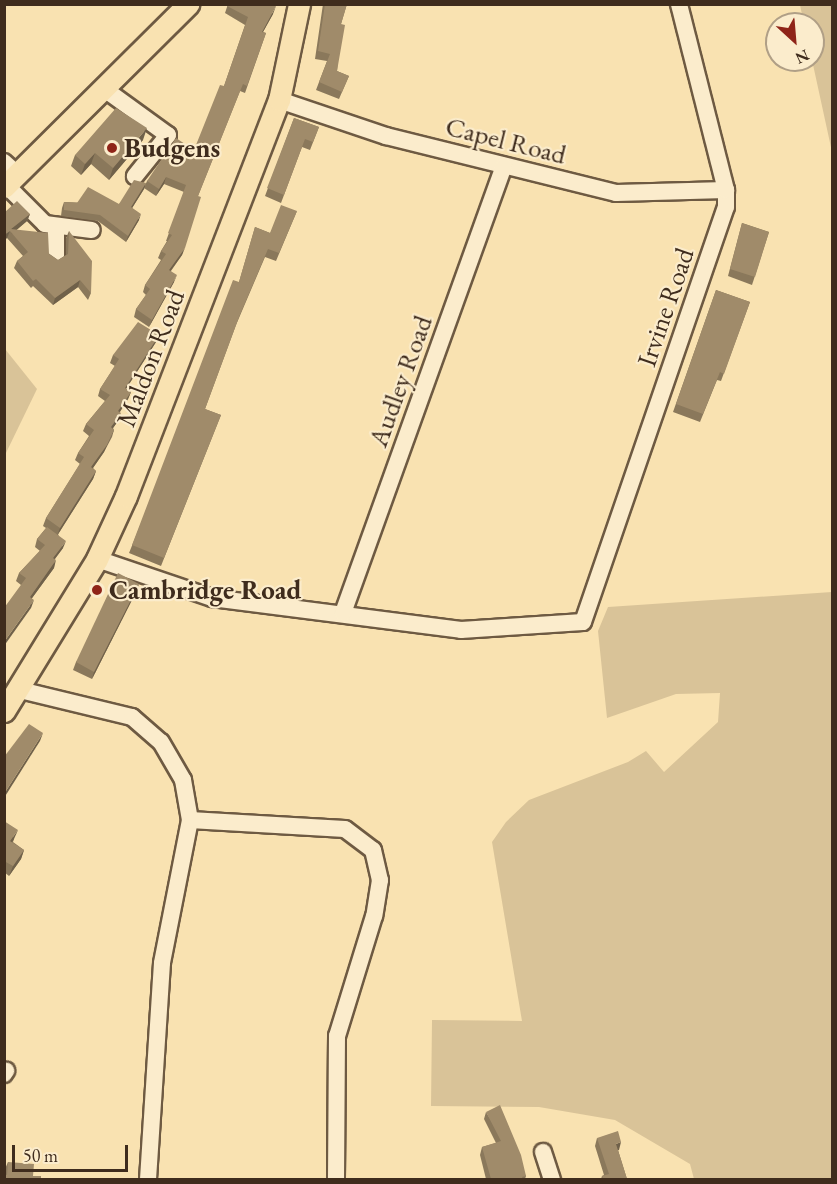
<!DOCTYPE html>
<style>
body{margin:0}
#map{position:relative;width:837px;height:1184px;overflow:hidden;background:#f9e2b1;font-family:"EB Garamond",serif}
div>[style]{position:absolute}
.green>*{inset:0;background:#d9c398}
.roads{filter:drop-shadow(2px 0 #6e5a42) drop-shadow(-2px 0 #6e5a42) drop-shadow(0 2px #6e5a42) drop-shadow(0 -2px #6e5a42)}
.minor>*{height:16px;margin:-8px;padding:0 8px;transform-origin:8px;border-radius:8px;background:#fbeccc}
.major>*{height:21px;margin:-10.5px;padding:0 10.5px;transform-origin:10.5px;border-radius:10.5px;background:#f9e2b1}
.wall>*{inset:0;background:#8a785b}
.shaded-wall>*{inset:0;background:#70614a}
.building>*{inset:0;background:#a08b6a}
.dots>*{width:16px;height:16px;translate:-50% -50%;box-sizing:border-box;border:3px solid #fbeccc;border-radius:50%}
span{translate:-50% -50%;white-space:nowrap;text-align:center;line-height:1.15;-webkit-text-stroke:4.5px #fbeccc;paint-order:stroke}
.street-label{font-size:27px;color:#3f2c1d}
.poi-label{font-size:27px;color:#3f2c1d;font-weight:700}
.left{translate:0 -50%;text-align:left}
.frame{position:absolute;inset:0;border:6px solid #3f2c1d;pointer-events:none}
.north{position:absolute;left:765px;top:12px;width:60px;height:60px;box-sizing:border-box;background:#fbeccc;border:2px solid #b09f86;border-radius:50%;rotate:154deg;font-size:16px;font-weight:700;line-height:24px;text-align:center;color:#3f2c1d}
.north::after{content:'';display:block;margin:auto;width:21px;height:27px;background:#8f2418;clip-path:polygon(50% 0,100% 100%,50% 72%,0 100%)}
.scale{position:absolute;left:12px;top:1145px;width:116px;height:27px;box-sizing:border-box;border:3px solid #3f2c1d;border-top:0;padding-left:8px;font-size:18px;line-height:21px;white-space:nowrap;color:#3f2c1d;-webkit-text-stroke:4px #fbeccc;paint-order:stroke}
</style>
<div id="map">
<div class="green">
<div style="clip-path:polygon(800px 5px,832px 5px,832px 152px,812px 60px,813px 24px,804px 24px)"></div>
<div style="clip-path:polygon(5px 349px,37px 389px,5px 455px)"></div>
<div style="clip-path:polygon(832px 592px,832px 1179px,694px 1179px,690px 1164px,615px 1120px,539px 1107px,431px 1106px,432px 1020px,522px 1021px,492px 842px,506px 822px,529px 800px,628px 762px,646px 751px,664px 772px,718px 722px,720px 693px,676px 694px,607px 718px,598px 631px,608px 607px)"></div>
</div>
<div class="roads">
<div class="minor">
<div style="left:103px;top:88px;width:80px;rotate:35.9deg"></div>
<div style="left:168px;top:135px;width:53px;rotate:128.8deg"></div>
<div style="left:279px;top:100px;width:113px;rotate:18.6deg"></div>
<div style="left:386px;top:136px;width:237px;rotate:13.9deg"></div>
<div style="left:616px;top:193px;width:110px;rotate:-1.6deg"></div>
<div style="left:4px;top:162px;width:19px;rotate:43deg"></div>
<div style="left:6px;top:185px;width:55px;rotate:45deg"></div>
<div style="left:45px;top:224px;width:47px;rotate:7.3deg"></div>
<div style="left:56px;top:256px;width:30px;rotate:-90deg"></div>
<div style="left:97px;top:559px;width:121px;rotate:18.7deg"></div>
<div style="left:212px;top:598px;width:251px;rotate:7.3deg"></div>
<div style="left:461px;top:630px;width:122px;rotate:-3.8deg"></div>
<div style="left:583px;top:622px;width:439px;rotate:-71deg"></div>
<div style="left:726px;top:207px;width:17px;rotate:-90deg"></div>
<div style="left:726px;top:190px;width:192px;rotate:-104.2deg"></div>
<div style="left:343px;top:613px;width:475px;rotate:-70.2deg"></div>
<div style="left:20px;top:690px;width:115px;rotate:13.6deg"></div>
<div style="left:132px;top:717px;width:38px;rotate:41deg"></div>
<div style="left:161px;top:742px;width:44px;rotate:59.9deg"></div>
<div style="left:183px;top:780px;width:41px;rotate:80.1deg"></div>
<div style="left:190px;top:820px;width:146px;rotate:101.1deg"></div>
<div style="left:162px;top:963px;width:217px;rotate:93.7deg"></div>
<div style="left:190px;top:820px;width:155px;rotate:3.3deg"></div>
<div style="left:345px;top:829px;width:35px;rotate:37deg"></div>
<div style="left:373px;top:850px;width:31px;rotate:77deg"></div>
<div style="left:380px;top:880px;width:36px;rotate:99deg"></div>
<div style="left:374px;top:916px;width:126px;rotate:107.1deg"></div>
<div style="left:337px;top:1036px;width:144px;rotate:90.4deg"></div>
<div style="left:4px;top:1074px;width:4px;rotate:-56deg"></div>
<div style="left:543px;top:1152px;width:29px;rotate:72deg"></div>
</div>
<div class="major">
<div style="left:4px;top:187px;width:260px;rotate:-44.8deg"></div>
<div style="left:4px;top:711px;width:178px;rotate:-58.5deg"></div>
<div style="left:97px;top:559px;width:69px;rotate:-65.3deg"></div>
<div style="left:126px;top:496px;width:425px;rotate:-68.9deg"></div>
<div style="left:279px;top:100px;width:98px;rotate:-78.2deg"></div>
</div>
</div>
<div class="wall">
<div style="clip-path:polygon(228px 4px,273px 14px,263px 32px,266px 33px,245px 93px,240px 91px,198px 196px,182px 255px,171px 271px,174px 282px,149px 327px,134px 317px,136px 309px,146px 295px,143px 292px,145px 285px,161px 260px,158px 258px,161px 251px,167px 241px,166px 241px,184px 192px,164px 184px,156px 196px,144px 188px,147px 181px,194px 150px,224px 86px,245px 25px,225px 13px)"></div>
<div style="clip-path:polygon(323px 4px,347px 4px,341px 24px,337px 71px,349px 76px,339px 99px,316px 90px,327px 61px,315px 59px)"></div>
<div style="clip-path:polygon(294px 118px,319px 127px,310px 150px,302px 147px,281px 203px,265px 196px)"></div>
<div style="clip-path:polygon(143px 140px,109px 180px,91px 164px,81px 175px,71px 166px,75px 155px)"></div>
<div style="clip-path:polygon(146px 183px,144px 189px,132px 208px,139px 220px,126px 242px,98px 221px,61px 216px,62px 208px,64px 202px,119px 204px)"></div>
<div style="clip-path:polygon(297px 211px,276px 261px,265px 257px,236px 325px,205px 409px,221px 415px,161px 566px,129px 553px,239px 282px,255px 227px,270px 233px)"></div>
<div style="clip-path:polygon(4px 213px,30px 214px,27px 221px,16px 230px,58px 260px,66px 255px,66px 238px,69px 231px,91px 293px,88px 300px,78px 287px,53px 305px,33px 286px,31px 288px,14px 268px,17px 261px,23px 256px,7px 238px,4px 240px)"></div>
<div style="clip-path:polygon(742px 223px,769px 232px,752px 285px,728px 276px)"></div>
<div style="clip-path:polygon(716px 290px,750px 302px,721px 381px,717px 380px,700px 422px,673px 412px)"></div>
<div style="clip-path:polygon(156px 342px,126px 389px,131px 392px,128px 399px,120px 412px,118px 421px,113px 428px,114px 430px,112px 437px,104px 452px,93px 468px,96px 471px,93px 479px,58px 534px,63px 548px,55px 559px,54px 568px,32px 598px,31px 608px,21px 585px,16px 581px,19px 573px,40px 551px,35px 547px,37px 539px,46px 528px,43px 526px,46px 518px,80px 464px,75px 460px,78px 453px,89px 436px,83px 431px,86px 424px,105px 401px,98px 396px,100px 389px,115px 366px,110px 363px,113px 355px)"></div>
<div style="clip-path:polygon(139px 584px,136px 592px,92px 679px,73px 670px,76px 662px)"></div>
<div style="clip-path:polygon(4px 821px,14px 839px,13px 842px,24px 850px,21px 859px,9px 876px,4px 872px)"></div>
<div style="clip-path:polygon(486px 1112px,526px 1176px,525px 1179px,486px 1179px,480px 1155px,482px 1147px,496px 1143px,484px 1119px)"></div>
<div style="clip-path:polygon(597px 1138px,619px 1150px,618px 1150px,627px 1179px,601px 1179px,602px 1176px,604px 1175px,595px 1146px)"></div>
<div style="clip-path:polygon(8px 1162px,33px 1176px,4px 1179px,4px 1171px)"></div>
</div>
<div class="shaded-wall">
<div style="clip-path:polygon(276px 6px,273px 14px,259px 39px,262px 32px)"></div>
<div style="clip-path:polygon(147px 128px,143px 140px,109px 180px,113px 168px)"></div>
<div style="clip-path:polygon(95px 153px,91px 164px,81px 175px,85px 164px)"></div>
<div style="clip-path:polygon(166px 177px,164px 184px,156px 196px,159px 189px)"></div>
<div style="clip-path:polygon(146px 183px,144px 189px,129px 213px,131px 207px)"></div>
<div style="clip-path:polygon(30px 214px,27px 221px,12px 234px,11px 229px)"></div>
<div style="clip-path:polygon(141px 214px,139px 220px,126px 242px,128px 236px)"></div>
<div style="clip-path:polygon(10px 231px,7px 238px,4px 240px,4px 235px)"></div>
<div style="clip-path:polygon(185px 248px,182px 255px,166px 277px,169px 270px)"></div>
<div style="clip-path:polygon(177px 275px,174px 282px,149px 327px,152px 320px)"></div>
<div style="clip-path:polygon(80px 280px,78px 287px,53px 305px,55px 298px)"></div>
<div style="clip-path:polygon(159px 335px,156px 342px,122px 395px,125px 388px)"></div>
<div style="clip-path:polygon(131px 392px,128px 399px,115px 419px,118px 411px)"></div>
<div style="clip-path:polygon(121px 413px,118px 421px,108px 435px,111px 427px)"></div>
<div style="clip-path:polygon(114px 430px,104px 452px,88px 475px,91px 467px)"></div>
<div style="clip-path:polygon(96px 471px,93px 479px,57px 536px,60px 528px)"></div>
<div style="clip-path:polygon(66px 541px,63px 548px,50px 565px,53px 558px)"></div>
<div style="clip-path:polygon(56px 560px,54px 568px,27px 605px,30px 597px)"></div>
<div style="clip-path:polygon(139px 584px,136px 592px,92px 679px,94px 672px)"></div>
<div style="clip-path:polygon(34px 600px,31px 608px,4px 646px,4px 642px)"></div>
<div style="clip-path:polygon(43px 733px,40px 741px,4px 798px,4px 794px)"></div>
<div style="clip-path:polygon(18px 830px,14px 839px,7px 850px,10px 841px)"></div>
<div style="clip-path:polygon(24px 850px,21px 859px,9px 876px,13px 866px)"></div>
<div style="clip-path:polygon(621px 1142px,619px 1150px,613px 1152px,616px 1144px)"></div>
</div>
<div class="building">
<div style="clip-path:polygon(228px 4px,273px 4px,276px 6px,262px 32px,266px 33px,247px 86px,243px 84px,198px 196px,201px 197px,185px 248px,169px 270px,177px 275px,152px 320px,136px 309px,150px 289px,145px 285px,166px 254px,161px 251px,172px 235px,168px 233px,186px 185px,166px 177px,159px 189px,147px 181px,176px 138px,194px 150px,220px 85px,224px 86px,248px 17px,227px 6px)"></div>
<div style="clip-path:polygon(325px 4px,347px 4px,341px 24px,345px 25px,337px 71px,349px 76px,342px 92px,319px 82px,330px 54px,318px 51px)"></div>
<div style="clip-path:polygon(116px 108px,147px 128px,113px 168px,95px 153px,85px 164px,75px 155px)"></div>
<div style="clip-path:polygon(294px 118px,319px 127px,313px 142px,305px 139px,284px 195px,267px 188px)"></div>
<div style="clip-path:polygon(134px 180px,146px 183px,131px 207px,141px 214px,128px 236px,100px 215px,64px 210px,64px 202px,77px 203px,88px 187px,119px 204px)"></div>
<div style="clip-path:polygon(17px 201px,30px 214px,11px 229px,48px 233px,49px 254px,58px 260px,68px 254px,69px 231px,92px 261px,91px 293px,80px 280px,55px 298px,36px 279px,33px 281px,17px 261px,28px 252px,10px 231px,4px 235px,4px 213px)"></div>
<div style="clip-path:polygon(281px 205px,297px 211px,279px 253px,268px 249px,239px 317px,205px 409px,221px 415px,164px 558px,132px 545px,233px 280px,239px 282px,255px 227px,270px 233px)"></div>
<div style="clip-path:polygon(742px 223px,769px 232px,755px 277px,730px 269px)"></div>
<div style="clip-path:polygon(716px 290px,750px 302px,724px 374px,720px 372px,703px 414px,676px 404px)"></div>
<div style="clip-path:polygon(138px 322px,159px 335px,125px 388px,131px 392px,118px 411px,121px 413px,111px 427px,114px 430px,107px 445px,91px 467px,96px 471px,60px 528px,46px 518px,84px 457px,78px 453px,94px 430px,86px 424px,110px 395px,100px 389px,119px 359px,113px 355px)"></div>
<div style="clip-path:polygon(47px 527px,66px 541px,53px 558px,56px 560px,30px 597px,34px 600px,4px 642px,4px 608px,26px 578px,19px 573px,45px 545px,37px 539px)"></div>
<div style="clip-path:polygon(118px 573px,139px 584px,94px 672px,76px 662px)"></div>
<div style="clip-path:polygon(29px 724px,43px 733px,4px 794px,4px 757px)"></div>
<div style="clip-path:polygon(4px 821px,18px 830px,10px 841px,24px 850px,13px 866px,4px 861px)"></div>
<div style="clip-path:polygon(500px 1105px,521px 1155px,526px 1176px,522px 1177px,523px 1179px,491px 1179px,482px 1147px,501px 1141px,486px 1112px)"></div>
<div style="clip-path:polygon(618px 1131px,621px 1142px,616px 1144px,627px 1179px,603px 1179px,602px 1176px,609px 1174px,597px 1138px)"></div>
<div style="clip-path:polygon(8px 1162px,34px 1164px,33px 1176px,41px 1176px,41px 1179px,4px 1179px,4px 1174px,7px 1175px)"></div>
</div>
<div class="dots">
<div style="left:112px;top:148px;background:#8f2418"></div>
<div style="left:97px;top:590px;background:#8f2418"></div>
</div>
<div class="street-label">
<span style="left:506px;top:140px;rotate:14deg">Capel Road</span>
<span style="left:665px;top:307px;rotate:-71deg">Irvine Road</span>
<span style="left:150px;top:358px;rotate:-69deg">Maldon Road</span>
<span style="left:400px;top:381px;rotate:-70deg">Audley Road</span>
</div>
<div class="poi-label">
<span class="left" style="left:124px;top:148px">Budgens</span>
<span class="left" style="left:109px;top:590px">Cambridge Road</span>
</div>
<div class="frame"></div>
<div class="north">N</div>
<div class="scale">50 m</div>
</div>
